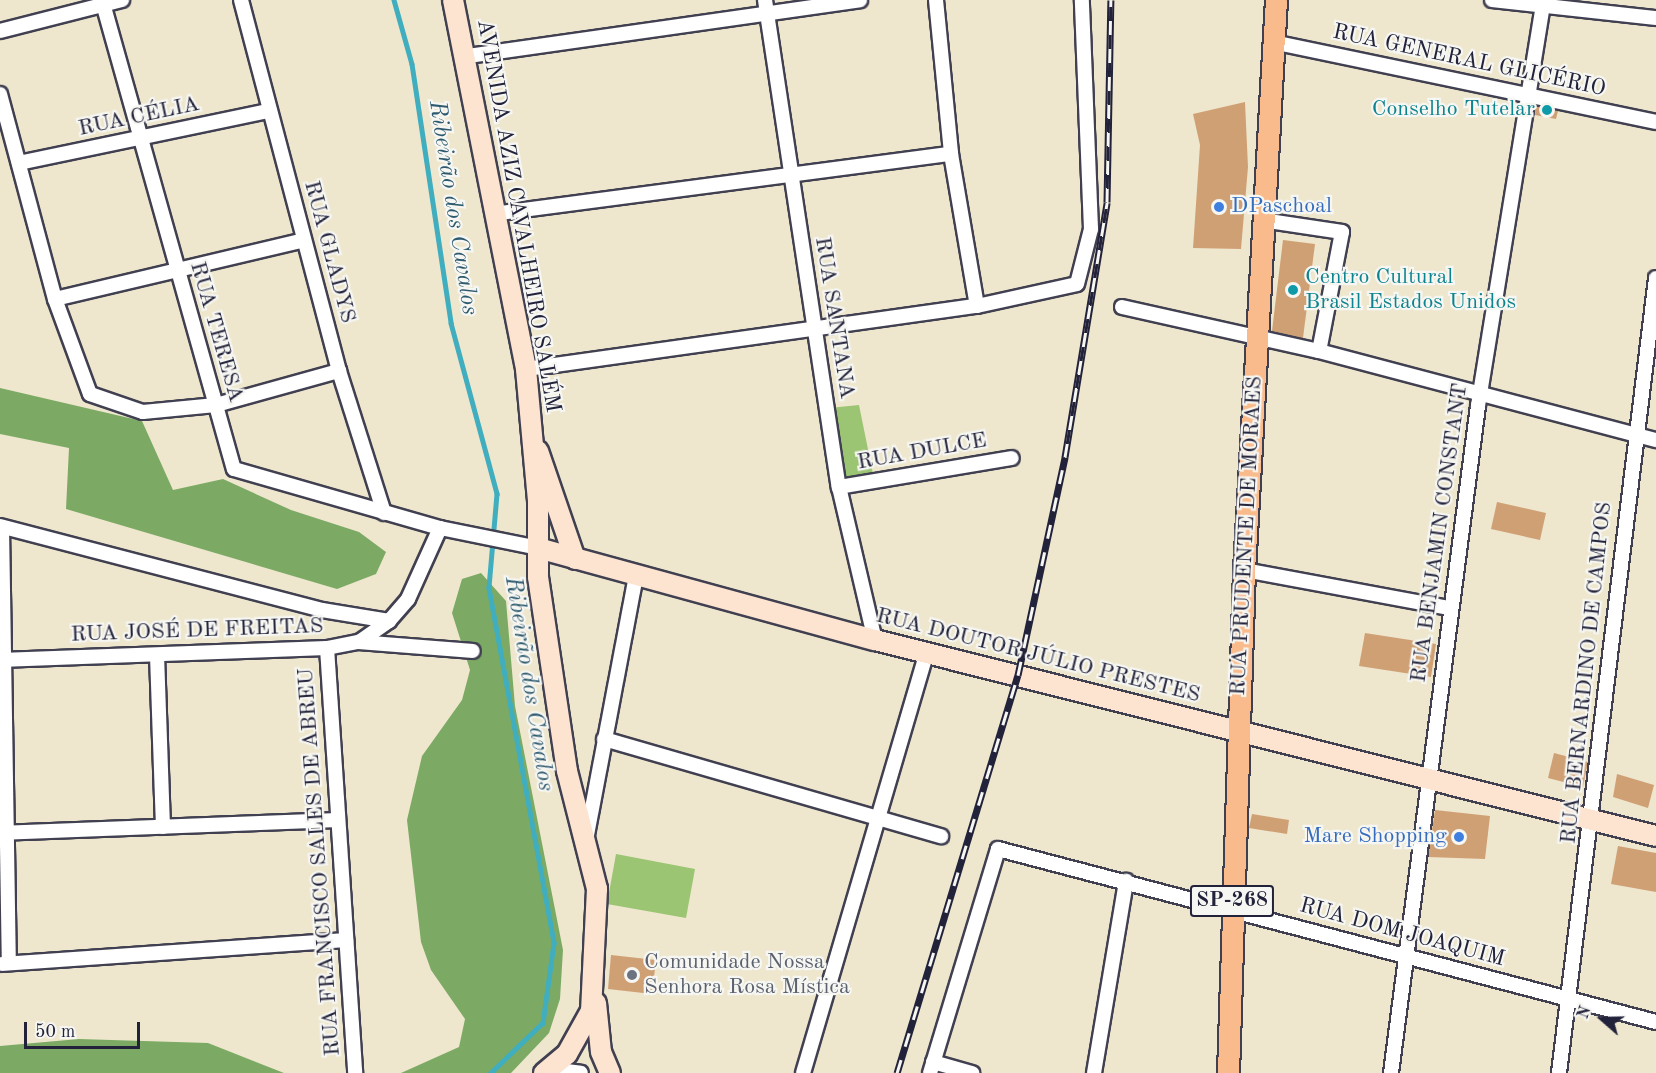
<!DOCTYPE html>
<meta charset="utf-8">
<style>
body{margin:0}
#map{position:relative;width:1656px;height:1073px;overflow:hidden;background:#eee7ce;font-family:"Old Standard TT",serif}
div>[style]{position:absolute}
.green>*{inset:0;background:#9bc572}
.forest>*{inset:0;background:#7caa64}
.stream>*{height:4.5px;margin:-2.25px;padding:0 2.25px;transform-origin:2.25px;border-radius:2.25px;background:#40aebe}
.building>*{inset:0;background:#d0a075}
.roads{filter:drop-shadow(2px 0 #414051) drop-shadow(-2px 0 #414051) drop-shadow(0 2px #414051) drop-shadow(0 -2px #414051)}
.minor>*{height:14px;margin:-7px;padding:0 7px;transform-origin:7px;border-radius:7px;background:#fff}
.secondary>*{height:20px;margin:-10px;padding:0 10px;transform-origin:10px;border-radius:10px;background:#fde4d1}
.primary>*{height:21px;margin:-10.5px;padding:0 10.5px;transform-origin:10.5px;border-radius:10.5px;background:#fabb8c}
.rail>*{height:7px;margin-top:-3.5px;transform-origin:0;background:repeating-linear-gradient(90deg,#f6f6f2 0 14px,#22223b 0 28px);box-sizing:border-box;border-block:2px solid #22223b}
.dots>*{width:16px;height:16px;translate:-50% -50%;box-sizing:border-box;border:3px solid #f6f6f2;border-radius:50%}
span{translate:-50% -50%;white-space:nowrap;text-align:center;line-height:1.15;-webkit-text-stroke:4.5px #f6f6f2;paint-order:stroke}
.shield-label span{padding:2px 4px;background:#f6f6f2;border:2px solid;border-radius:4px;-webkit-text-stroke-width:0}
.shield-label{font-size:21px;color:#22223b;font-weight:700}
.street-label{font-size:22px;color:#22223b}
.culture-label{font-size:22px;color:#0d838f}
.right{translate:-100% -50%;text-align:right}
.left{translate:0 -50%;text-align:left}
.shop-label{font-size:22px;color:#366cbe}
.worship-label{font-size:22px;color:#5b616d}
.water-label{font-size:24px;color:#2e5a6f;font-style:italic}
.north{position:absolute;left:1572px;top:989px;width:60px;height:60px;-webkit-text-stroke:4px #f6f6f2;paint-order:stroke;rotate:290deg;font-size:16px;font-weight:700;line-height:24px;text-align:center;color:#22223b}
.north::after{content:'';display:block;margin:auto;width:21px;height:27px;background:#22223b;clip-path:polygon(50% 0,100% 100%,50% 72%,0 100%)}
.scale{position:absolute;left:24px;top:1022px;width:116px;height:27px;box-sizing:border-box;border:3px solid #22223b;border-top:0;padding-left:8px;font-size:18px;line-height:21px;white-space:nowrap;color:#22223b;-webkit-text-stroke:4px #f6f6f2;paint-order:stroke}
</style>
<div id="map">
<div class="green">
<div style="clip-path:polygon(859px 405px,873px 474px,841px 481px,829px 408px)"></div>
<div style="clip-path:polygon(616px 854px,695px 869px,686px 918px,607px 904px)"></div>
</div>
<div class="forest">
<div style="clip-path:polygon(0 388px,142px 421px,173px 490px,223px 479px,291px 510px,359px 532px,386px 552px,376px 574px,337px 589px,66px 509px,69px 448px,0 434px)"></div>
<div style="clip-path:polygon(481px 573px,506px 601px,515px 706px,563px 950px,560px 999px,549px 1033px,511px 1073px,401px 1073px,459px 1047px,465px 1019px,431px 970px,421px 942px,407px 820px,422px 756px,462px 700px,470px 670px,452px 613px,462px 579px)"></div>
<div style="clip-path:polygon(79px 1039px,208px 1043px,284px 1073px,0 1073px,0 1046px)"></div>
</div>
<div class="stream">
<div style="left:394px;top:0;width:66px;rotate:74.3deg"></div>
<div style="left:412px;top:64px;width:262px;rotate:81.4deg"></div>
<div style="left:451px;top:323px;width:177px;rotate:74.9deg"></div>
<div style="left:497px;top:494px;width:94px;rotate:94.9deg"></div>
<div style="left:489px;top:588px;width:361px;rotate:79.6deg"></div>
<div style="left:554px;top:943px;width:81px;rotate:97.8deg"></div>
<div style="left:543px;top:1023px;width:72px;rotate:136.1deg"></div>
</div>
<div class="building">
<div style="clip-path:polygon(1245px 102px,1248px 167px,1241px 249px,1193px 248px,1200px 145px,1193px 114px)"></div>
<div style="clip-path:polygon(1536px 106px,1558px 111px,1556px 119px,1535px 115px)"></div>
<div style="clip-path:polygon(1283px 240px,1315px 244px,1303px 338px,1272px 331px)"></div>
<div style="clip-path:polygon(1497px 502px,1546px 513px,1540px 540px,1491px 529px)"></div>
<div style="clip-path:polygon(1365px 633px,1436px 644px,1431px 677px,1359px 666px)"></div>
<div style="clip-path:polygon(1554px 753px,1588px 762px,1583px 787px,1548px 778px)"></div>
<div style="clip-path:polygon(1617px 774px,1654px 785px,1648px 808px,1613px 797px)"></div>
<div style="clip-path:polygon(1435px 810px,1490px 816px,1485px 859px,1428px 857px)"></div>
<div style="clip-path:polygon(1252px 814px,1289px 820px,1287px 834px,1249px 828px)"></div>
<div style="clip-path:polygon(1618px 846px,1656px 853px,1656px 892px,1611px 884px)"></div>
<div style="clip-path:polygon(611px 955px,656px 960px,652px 994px,608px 989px)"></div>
</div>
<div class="roads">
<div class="minor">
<div style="left:102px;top:0;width:487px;rotate:74.3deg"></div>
<div style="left:234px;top:469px;width:214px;rotate:16deg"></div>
<div style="left:440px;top:528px;width:100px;rotate:11.5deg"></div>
<div style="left:241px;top:0;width:384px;rotate:75.2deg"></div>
<div style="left:339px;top:371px;width:149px;rotate:72.4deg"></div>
<div style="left:765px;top:0;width:493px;rotate:81.4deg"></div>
<div style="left:839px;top:487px;width:157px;rotate:76.8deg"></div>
<div style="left:936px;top:0;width:155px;rotate:84.4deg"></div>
<div style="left:951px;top:154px;width:154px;rotate:80.3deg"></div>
<div style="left:1492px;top:0;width:165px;rotate:6.3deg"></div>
<div style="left:0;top:31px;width:126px;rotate:-14.3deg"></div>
<div style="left:1273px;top:42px;width:391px;rotate:11.8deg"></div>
<div style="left:468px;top:56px;width:396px;rotate:-8.1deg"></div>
<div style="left:0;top:94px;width:212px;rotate:75deg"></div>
<div style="left:55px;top:299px;width:101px;rotate:69.8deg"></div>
<div style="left:90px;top:394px;width:56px;rotate:18.8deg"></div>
<div style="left:143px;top:412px;width:73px;rotate:-5.5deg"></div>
<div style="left:216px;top:405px;width:128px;rotate:-15.5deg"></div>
<div style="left:19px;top:163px;width:254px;rotate:-11.8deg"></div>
<div style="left:493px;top:214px;width:462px;rotate:-7.5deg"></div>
<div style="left:1262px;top:220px;width:81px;rotate:8.5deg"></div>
<div style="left:1342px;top:232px;width:121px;rotate:100.9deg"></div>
<div style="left:55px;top:299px;width:256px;rotate:-13.3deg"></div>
<div style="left:1122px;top:307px;width:202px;rotate:12.6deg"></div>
<div style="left:1319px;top:351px;width:349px;rotate:14.8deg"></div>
<div style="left:526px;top:369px;width:455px;rotate:-8deg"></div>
<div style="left:977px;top:306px;width:102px;rotate:-12.4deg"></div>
<div style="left:1077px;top:284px;width:57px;rotate:-75.7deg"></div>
<div style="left:1091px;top:229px;width:229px;rotate:-92.3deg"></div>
<div style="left:839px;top:487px;width:175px;rotate:-9.5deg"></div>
<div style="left:0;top:526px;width:333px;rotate:14.6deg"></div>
<div style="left:322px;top:610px;width:68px;rotate:9.3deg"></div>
<div style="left:389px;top:621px;width:29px;rotate:-49deg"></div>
<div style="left:408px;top:599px;width:78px;rotate:-65.7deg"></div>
<div style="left:2px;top:527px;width:436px;rotate:89.1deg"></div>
<div style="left:1244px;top:570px;width:209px;rotate:10.5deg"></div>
<div style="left:359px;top:642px;width:114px;rotate:4.5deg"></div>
<div style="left:327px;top:648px;width:426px;rotate:86.2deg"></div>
<div style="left:157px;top:655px;width:172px;rotate:88deg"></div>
<div style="left:0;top:660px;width:327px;rotate:-2.1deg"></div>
<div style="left:327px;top:648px;width:33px;rotate:-11deg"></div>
<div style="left:359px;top:642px;width:37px;rotate:-35deg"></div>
<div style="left:604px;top:739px;width:351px;rotate:16.1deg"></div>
<div style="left:0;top:833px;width:338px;rotate:-2.2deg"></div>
<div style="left:587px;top:835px;width:264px;rotate:-79.3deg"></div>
<div style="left:2px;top:964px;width:345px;rotate:-4deg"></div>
<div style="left:933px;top:1062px;width:41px;rotate:15.8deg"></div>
<div style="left:550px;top:1069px;width:31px;rotate:7deg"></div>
<div style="left:803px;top:1073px;width:439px;rotate:-73.6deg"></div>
<div style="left:930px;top:1073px;width:234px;rotate:-73.1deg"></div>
<div style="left:998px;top:849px;width:680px;rotate:14.73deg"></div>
<div style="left:1094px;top:1073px;width:195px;rotate:-80.5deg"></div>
<div style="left:1391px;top:1073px;width:673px;rotate:-82.57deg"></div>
<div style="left:1478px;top:406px;width:411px;rotate:-80.8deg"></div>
<div style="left:1559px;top:1073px;width:801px;rotate:-83.04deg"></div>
</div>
<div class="secondary">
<div style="left:453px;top:0;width:376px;rotate:78.8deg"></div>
<div style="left:526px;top:369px;width:133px;rotate:84.8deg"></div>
<div style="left:538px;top:501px;width:76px;rotate:90deg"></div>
<div style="left:538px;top:577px;width:196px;rotate:81.5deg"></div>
<div style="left:567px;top:771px;width:122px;rotate:75.7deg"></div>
<div style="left:597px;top:889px;width:122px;rotate:92.8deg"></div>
<div style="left:591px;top:1011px;width:49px;rotate:119.2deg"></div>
<div style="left:567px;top:1054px;width:30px;rotate:140deg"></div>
<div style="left:538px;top:451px;width:114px;rotate:71.1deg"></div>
<div style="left:538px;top:548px;width:349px;rotate:15.3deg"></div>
<div style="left:875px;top:640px;width:805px;rotate:14.09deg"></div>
<div style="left:596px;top:1003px;width:49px;rotate:84.2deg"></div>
<div style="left:601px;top:1052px;width:23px;rotate:67deg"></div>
</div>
<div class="primary">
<div style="left:1228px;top:1073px;width:503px;rotate:-88.18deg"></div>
<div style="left:1244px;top:570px;width:571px;rotate:-86.79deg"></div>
</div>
</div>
<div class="rail">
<div style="left:897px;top:1073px;width:416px;rotate:-73.1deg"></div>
<div style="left:1018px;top:675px;width:223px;rotate:-77.8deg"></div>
<div style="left:1065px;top:457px;width:258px;rotate:-80.6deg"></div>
<div style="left:1107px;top:202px;width:202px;rotate:-88.9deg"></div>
</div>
<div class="dots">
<div style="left:1547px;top:110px;background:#0f9aa8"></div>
<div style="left:1219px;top:207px;background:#3f7fe0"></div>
<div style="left:1293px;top:290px;background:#0f9aa8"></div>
<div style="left:1459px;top:837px;background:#3f7fe0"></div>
<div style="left:632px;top:975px;background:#6b7280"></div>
</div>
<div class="shield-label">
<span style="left:1232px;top:901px">SP-268</span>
</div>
<div class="street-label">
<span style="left:1469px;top:61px;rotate:12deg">RUA GENERAL GLICÉRIO</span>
<span style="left:139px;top:117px;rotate:-12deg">RUA CÉLIA</span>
<span style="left:518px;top:216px;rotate:80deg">AVENIDA AZIZ CAVALHEIRO SALÉM</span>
<span style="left:329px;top:252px;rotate:75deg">RUA GLADYS</span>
<span style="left:834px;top:318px;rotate:81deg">RUA SANTANA</span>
<span style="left:216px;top:332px;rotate:74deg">RUA TERESA</span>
<span style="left:922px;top:452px;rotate:-10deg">RUA DULCE</span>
<span style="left:1440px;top:533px;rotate:-82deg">RUA BENJAMIN CONSTANT</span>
<span style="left:1247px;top:536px;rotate:-87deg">RUA PRUDENTE DE MORAES</span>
<span style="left:197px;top:631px;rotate:-2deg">RUA JOSÉ DE FREITAS</span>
<span style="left:1038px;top:656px;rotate:14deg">RUA DOUTOR JÚLIO PRESTES</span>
<span style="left:1587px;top:673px;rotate:-84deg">RUA BERNARDINO DE CAMPOS</span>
<span style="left:320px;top:862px;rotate:-94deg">RUA FRANCISCO SALES DE ABREU</span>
<span style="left:1402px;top:933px;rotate:15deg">RUA DOM JOAQUIM</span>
</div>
<div class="culture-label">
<span class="right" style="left:1535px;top:110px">Conselho Tutelar</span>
<span class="left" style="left:1305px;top:290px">Centro Cultural<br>Brasil Estados Unidos</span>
</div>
<div class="shop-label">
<span class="left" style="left:1231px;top:207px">DPaschoal</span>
<span class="right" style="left:1447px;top:837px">Mare Shopping</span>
</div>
<div class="worship-label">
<span class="left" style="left:644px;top:975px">Comunidade Nossa<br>Senhora Rosa Mística</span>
</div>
<div class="water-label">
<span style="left:452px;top:208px;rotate:81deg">Ribeirão dos Cavalos</span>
<span style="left:528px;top:684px;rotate:81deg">Ribeirão dos Cavalos</span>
</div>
<div class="north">N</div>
<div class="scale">50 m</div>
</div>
